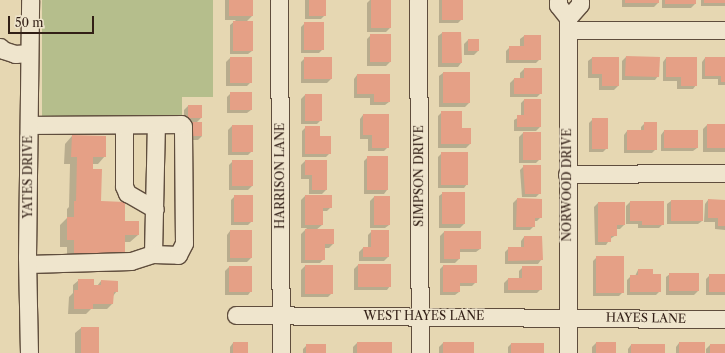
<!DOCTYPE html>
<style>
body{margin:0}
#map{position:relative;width:725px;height:353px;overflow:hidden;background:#e6d7b2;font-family:"Libre Caslon Text",serif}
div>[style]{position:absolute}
.green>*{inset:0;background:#b5be8c}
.shadow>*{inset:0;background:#0003}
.building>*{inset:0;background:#e5a086}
.roads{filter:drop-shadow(1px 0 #5f4d3d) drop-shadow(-1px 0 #5f4d3d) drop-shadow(0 1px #5f4d3d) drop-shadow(0 -1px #5f4d3d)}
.minor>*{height:17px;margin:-8.5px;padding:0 8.5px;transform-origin:8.5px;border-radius:8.5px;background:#efe5cd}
span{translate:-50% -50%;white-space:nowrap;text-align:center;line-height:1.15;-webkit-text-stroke:3px #efe5cd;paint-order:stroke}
.street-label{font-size:12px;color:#321f16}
.scale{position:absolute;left:8px;top:16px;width:86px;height:18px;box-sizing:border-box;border:2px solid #321f16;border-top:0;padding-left:5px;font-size:12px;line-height:14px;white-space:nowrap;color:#321f16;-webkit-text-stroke:3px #efe5cd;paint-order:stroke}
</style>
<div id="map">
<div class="green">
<div style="clip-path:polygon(42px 0,213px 0,213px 97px,182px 97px,182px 116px,42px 116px)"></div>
</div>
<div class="shadow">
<div style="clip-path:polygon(225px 0,252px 0,252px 16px,246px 22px,252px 51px,248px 54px,230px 54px,230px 25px,236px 20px,225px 20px)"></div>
<div style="clip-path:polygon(305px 0,325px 0,325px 15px,321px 19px,305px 19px)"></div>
<div style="clip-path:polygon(370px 0,390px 0,390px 28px,386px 32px,367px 32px,367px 3px)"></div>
<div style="clip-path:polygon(439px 0,462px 0,462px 19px,458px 23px,439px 23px)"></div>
<div style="clip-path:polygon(622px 0,658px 0,658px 3px,654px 7px,622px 7px)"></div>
<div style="clip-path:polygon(662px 0,695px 0,695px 4px,691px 8px,662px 8px)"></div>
<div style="clip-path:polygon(701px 0,725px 0,725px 6px,701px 6px)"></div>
<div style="clip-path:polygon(304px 24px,323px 49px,319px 53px,301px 53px,301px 27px)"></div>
<div style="clip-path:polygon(442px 33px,461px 42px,461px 63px,458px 67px,438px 67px,438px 36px)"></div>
<div style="clip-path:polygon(371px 35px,390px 62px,386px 66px,367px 66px,367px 39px)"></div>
<div style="clip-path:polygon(524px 36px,540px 36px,540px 59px,536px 63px,506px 63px,506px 51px,510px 47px,520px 47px,520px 39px)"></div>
<div style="clip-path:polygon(468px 40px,478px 40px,478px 51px,474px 55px,464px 55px,464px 44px)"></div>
<div style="clip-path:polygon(626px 57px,658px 76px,655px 80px,622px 80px,622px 61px)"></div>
<div style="clip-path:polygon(230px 58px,251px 82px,247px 86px,226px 86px,226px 62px)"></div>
<div style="clip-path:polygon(305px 58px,331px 79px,327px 83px,301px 83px,301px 62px)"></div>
<div style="clip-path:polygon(592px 58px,618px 86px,614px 90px,599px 90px,599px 78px,588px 78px,588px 61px)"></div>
<div style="clip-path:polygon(666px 58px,696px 85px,693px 89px,677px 89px,677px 81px,663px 81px,663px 62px)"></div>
<div style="clip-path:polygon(705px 58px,725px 58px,725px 85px,718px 85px,718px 79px,702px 79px,702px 62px)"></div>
<div style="clip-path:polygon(524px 69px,541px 69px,541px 93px,537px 97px,510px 97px,510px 83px,514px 79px,520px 79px,520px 73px)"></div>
<div style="clip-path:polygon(443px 73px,469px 73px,469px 103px,465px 107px,439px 107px,439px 76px)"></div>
<div style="clip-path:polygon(357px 75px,389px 102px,385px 105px,370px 105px,370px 98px,354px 98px,354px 79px)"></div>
<div style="clip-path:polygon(231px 93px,251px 110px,247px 113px,227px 113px,227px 97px)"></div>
<div style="clip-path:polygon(305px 95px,321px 120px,317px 124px,301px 124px,301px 99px)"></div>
<div style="clip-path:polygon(524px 100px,540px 100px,540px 127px,536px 131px,514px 131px,514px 120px,521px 116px,521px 103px)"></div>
<div style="clip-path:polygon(188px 106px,201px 118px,196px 123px,202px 136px,198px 140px,184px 140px,184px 110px)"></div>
<div style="clip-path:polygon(442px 112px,461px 129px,470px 144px,466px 148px,438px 148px,438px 116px)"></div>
<div style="clip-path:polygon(363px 115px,388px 147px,384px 151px,368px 151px,368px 139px,360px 139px,360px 119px)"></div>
<div style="clip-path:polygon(593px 119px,607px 148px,603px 152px,589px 152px,589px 123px)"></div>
<div style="clip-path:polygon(645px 123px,656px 149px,652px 153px,624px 153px,624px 135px,627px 131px,641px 131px,641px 127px)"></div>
<div style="clip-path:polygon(707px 125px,725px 125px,725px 152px,703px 152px,703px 129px)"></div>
<div style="clip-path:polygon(232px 126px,252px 151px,248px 155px,228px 155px,228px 130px)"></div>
<div style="clip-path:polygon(306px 127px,319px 137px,330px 153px,326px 157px,302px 157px,302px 131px)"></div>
<div style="clip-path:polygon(664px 131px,697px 148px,693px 151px,661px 151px,661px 135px)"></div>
<div style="clip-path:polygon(523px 133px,540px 159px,536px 163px,519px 163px,519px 137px)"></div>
<div style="clip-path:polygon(72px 136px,105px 156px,98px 164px,92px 164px,100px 202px,138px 235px,130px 242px,124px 242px,67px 261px,67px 247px,60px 247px,60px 225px,67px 218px,67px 209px,69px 207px,70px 164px,64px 164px,65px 144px)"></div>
<div style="clip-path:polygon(442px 153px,467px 184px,464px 188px,438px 188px,438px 157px)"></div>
<div style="clip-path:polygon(368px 157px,387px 190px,384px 194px,364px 194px,364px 161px)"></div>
<div style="clip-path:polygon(233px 161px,252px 186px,248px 190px,229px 190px,229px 165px)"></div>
<div style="clip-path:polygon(305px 161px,326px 161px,326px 190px,322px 194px,309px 194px,309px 179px,301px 179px,301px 165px)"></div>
<div style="clip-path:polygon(524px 166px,540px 193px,536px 197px,522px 197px,520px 170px)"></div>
<div style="clip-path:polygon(443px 193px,464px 224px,460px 228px,439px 228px,439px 196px)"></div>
<div style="clip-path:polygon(235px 196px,252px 221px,248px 225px,231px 225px,231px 200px)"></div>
<div style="clip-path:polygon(305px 196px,331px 196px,331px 207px,327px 211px,322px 211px,322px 225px,316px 230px,333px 244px,329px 248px,324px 248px,324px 259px,320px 263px,301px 263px,301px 234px,307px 228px,301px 228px,301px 200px)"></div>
<div style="clip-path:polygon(374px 197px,389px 225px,385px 228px,370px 228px,370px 201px)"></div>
<div style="clip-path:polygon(517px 199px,541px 199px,541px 217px,537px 221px,534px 221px,534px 226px,530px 230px,513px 230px,513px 203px)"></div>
<div style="clip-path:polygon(708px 200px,725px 201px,725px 230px,715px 229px,715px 222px,704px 222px,705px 204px)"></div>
<div style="clip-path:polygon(671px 201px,702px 221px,698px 224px,667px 224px,667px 204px)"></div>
<div style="clip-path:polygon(630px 202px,663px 224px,659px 228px,638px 228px,638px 224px,626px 224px,626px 206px)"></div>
<div style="clip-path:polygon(598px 203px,624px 225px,620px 229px,616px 229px,616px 235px,610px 239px,606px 245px,595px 245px,594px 207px)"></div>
<div style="clip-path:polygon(230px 231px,251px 258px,247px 262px,227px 262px,227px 235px)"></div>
<div style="clip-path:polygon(372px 231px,388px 231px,388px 257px,384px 261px,359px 261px,359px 252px,363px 248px,368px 248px,368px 235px)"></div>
<div style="clip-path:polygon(444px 232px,480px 232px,480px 249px,476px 252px,459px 252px,459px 259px,455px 263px,440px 263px,440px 236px)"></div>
<div style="clip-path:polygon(524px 237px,541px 237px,541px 260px,538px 264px,505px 264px,505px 252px,509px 248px,521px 248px,521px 241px)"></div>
<div style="clip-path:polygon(597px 257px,623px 292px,619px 296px,593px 296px,593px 261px)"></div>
<div style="clip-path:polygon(358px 265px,390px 286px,387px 290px,354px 290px,354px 269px)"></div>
<div style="clip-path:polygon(305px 266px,332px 266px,332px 293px,328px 297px,301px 297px,301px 270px)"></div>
<div style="clip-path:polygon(443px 266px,476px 282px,472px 286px,459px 286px,459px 292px,455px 295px,440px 295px,440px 269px)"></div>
<div style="clip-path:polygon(229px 267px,251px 291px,248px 295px,225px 295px,225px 271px)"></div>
<div style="clip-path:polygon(523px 267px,541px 289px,537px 293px,504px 293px,504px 283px,508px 279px,519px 279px,519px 271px)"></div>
<div style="clip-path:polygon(638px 270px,652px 275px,660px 291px,656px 295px,627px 295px,627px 280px,631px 276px,635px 276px)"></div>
<div style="clip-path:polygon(670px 274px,698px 291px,694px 295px,666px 295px,666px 277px)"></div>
<div style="clip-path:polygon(710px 275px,725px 275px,725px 295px,706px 295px,706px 279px)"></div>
<div style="clip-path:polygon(79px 280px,93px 286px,97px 286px,101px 281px,117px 291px,113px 296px,112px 304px,107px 309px,91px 309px,86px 314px,68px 314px,69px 297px,73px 293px,73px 285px)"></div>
<div style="clip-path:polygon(81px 328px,98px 353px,75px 353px,75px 333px)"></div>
<div style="clip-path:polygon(233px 343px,247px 353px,230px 353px,230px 347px)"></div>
<div style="clip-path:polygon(357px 343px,391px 343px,391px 353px,353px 353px,353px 347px)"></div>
<div style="clip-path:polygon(443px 343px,473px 343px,473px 353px,439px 353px,439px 347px)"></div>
<div style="clip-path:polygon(596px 343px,615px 353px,592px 353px,592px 347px)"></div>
<div style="clip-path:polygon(679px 343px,704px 353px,676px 353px,676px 347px)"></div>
<div style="clip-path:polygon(511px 344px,543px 353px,508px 353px,508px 347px)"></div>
<div style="clip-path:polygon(307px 345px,325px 353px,303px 353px,303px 349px)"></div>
<div style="clip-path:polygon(631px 345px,664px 353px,628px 353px,628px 349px)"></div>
<div style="clip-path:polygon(710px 345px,725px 345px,725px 353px,706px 353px,706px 349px)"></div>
</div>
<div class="building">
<div style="clip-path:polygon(229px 0,253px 0,253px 16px,229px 16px)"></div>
<div style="clip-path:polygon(309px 0,326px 0,326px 16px,309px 16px)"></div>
<div style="clip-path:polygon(371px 0,391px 0,391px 28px,371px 28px)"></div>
<div style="clip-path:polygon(442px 0,463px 0,463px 20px,442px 20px)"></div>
<div style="clip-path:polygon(625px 0,659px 0,659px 3px,625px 3px)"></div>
<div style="clip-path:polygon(665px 0,696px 0,696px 4px,665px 4px)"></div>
<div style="clip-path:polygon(704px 0,725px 0,725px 3px,704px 3px)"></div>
<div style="clip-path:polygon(233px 21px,253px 21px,253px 51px,233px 51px)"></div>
<div style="clip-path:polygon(304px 22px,324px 22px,324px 50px,304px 50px)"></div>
<div style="clip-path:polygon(442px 32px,461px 32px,462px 63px,442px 63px)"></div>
<div style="clip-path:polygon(370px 34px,391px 34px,391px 62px,370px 62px)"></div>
<div style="clip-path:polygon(524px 35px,541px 35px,541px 60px,509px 60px,509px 46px,524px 46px)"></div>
<div style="clip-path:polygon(468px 39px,479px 39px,479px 51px,468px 51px)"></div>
<div style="clip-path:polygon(626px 56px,660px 57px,659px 77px,625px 76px)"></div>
<div style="clip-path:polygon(230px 57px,252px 57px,252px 83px,230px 83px)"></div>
<div style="clip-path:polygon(304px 57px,332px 57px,332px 79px,304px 79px)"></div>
<div style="clip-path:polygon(592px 57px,619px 57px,619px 86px,602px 86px,602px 74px,592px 74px)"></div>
<div style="clip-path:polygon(666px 57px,697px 57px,697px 86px,681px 86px,681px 77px,666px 77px)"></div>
<div style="clip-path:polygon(705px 57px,725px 57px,725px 82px,721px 82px,721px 76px,705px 76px)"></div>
<div style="clip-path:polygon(524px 68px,542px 68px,542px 94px,514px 94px,514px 78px,524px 78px)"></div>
<div style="clip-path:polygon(443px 72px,470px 72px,470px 103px,443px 103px)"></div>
<div style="clip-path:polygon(357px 74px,390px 74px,390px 102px,374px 102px,374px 94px,357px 94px)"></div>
<div style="clip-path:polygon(230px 92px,252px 92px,252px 110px,230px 110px)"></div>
<div style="clip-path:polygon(305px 94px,322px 94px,322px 121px,305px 121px)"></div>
<div style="clip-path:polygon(524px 99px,541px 99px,541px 127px,517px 127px,517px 115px,524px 115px)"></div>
<div style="clip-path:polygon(188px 105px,202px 105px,202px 118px,188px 118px)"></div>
<div style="clip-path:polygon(441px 111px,462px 111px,462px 128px,471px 128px,471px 144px,441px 144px)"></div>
<div style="clip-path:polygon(363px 114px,389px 114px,389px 148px,372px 148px,372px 135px,363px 135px)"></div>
<div style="clip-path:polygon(592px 118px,608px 118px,608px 149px,592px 149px)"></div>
<div style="clip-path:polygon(188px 122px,202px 122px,202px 136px,188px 136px)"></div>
<div style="clip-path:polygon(644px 122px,657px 122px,657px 150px,627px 150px,627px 130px,644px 130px)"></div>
<div style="clip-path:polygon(707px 124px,725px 124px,725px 148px,707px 148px)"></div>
<div style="clip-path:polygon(232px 125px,253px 125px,253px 152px,232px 152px)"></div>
<div style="clip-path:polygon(305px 126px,320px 126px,320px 136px,331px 136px,331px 154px,305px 154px)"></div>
<div style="clip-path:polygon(664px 130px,698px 130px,698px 148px,664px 148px)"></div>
<div style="clip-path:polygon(523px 132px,541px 132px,541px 160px,523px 160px)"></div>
<div style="clip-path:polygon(72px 135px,106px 136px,106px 157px,93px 157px,93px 169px,102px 169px,101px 201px,125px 202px,125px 221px,139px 221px,139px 235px,125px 235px,125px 255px,74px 254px,74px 240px,67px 240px,67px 217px,74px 217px,74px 201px,76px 201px,77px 157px,71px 157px)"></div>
<div style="clip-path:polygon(441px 152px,468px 152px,468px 185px,441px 185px)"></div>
<div style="clip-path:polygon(367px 156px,388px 156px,388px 190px,367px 190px)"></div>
<div style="clip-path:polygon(232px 160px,253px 160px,253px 186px,232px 186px)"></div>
<div style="clip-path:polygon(305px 160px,327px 160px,327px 190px,312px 190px,312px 175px,305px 175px)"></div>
<div style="clip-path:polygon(523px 165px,541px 165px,541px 194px,525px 194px)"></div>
<div style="clip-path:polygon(442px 192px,465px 192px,465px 224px,442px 224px)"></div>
<div style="clip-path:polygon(234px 195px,253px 195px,253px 222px,234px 222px)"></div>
<div style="clip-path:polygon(305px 195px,332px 195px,332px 208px,323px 208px,323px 225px,305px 225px)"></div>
<div style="clip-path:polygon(374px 196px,390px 196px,390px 225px,374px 225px)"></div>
<div style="clip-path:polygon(517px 198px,542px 199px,542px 218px,535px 218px,535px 227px,516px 227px)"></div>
<div style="clip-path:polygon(708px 199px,725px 200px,725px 226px,718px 226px,718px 218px,708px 218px)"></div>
<div style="clip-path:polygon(671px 200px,703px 200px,703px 221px,671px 221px)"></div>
<div style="clip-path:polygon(630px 201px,664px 201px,664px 225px,642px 225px,642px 221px,630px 221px)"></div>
<div style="clip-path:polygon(598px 202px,625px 202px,625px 225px,617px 225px,617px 236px,611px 236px,611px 242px,598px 242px)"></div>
<div style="clip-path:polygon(305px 229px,334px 229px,334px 244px,325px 244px,325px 260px,305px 260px)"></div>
<div style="clip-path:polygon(230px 230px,252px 230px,252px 258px,230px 258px)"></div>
<div style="clip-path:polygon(371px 230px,389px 230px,389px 257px,363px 257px,363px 247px,371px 247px)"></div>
<div style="clip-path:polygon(444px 231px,481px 231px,481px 249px,460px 249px,460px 259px,444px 259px)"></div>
<div style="clip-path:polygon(524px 236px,542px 236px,543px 260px,508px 261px,508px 247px,524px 247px)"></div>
<div style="clip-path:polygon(596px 256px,624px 256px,624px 293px,596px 293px)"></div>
<div style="clip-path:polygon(358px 264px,391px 264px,391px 287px,358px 287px)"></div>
<div style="clip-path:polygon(305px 265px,333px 265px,333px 294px,305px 294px)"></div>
<div style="clip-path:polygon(443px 265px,477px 265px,477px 283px,460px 283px,460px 292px,443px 292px)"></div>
<div style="clip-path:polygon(229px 266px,252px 266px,252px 292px,229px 292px)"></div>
<div style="clip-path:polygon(522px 266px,542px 266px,542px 290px,508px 290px,508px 278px,522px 278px)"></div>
<div style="clip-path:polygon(638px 269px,653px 269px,653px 274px,661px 274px,661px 292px,630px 292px,630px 275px,638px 275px)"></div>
<div style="clip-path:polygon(669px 273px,699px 273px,699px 291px,669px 291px)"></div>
<div style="clip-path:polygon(709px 274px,725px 274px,725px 292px,709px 292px)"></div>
<div style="clip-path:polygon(78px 279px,94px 279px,94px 285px,101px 285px,101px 280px,118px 281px,118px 292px,114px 292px,113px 304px,93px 304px,93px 309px,74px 309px,74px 290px,78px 290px)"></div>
<div style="clip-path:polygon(81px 327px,99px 327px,99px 353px,81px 353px)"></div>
<div style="clip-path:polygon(233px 342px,248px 342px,248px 353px,233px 353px)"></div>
<div style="clip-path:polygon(357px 342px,392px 342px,392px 353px,357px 353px)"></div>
<div style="clip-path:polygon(443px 342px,474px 342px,474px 353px,443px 353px)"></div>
<div style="clip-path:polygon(596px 342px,616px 342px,616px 353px,596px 353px)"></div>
<div style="clip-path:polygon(679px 342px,705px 342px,705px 353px,679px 353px)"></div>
<div style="clip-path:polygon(511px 343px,544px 343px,544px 353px,511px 353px)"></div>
<div style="clip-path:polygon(306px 344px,326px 344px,326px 353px,306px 353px)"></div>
<div style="clip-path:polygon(631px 344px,665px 344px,665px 353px,631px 353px)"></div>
<div style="clip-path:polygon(710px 344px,725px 344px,725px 353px,710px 353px)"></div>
</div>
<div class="roads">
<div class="minor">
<div style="left:279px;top:0;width:353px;rotate:89.7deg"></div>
<div style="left:418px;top:0;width:353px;rotate:89.7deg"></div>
<div style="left:558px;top:0;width:5px;rotate:90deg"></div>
<div style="left:558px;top:5px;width:16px;rotate:52deg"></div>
<div style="left:568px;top:18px;width:335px;rotate:90deg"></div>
<div style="left:568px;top:18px;width:18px;rotate:-49deg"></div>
<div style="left:580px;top:4px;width:4px;rotate:-90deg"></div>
<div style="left:568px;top:30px;width:157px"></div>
<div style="left:0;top:47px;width:4px;rotate:45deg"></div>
<div style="left:3px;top:50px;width:13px;rotate:18deg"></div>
<div style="left:15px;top:54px;width:14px;rotate:-4deg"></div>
<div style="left:119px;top:125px;width:6px;rotate:31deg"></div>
<div style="left:124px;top:128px;width:58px;rotate:90deg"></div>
<div style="left:124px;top:186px;width:8px;rotate:67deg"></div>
<div style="left:127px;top:193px;width:32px;rotate:30deg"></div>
<div style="left:567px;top:174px;width:158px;rotate:-0.4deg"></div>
<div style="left:153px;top:254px;width:129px;rotate:-88.7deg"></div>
<div style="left:28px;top:264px;width:103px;rotate:-1.7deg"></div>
<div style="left:131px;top:261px;width:23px;rotate:-18deg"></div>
<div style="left:153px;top:254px;width:25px;rotate:2deg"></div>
<div style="left:178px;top:255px;width:13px;rotate:-63deg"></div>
<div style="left:184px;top:243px;width:117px;rotate:-90.5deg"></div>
<div style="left:183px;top:126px;width:3px;rotate:-135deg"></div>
<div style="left:181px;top:124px;width:152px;rotate:179.6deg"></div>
<div style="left:236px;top:315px;width:489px;rotate:0.5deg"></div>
<div style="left:29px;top:353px;width:96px;rotate:-91.2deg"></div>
<div style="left:27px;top:257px;width:257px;rotate:-89.3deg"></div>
</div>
</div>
<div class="street-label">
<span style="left:280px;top:176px;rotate:-90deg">HARRISON LANE</span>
<span style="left:419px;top:176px;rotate:-90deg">SIMPSON DRIVE</span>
<span style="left:28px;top:177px;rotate:-90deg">YATES DRIVE</span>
<span style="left:567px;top:185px;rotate:-90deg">NORWOOD DRIVE</span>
<span style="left:424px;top:316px">WEST HAYES LANE</span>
<span style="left:646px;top:318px;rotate:1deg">HAYES LANE</span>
</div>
<div class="scale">50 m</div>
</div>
